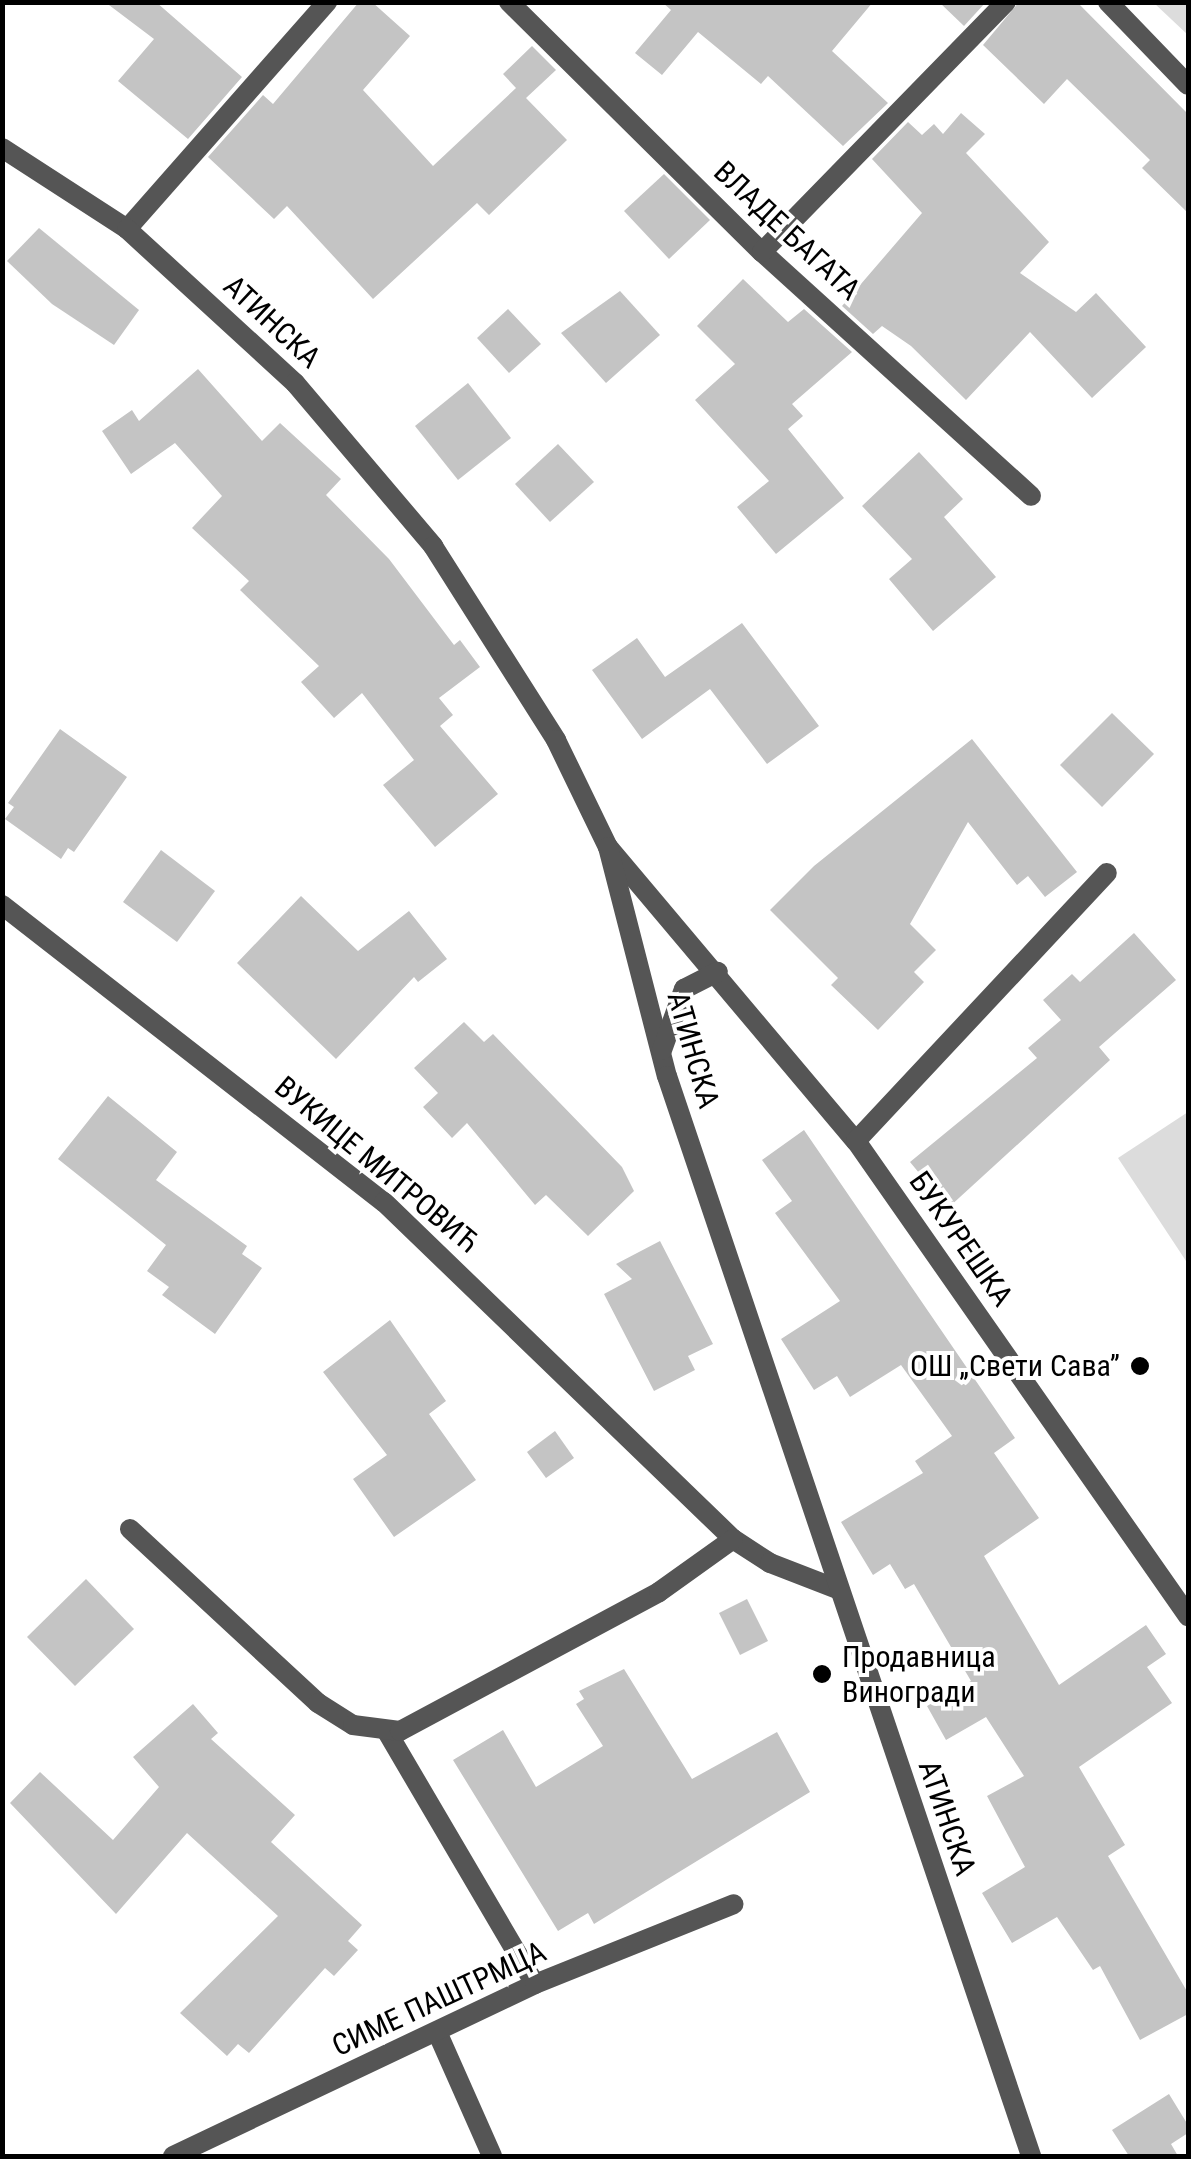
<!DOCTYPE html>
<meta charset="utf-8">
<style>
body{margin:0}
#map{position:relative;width:1191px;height:2159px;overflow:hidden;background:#fff;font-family:"Roboto Condensed",sans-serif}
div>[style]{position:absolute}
.green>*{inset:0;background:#dcdcdc}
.building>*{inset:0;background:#c4c4c4}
.service>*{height:20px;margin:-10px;padding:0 10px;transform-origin:10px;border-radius:10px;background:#555}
.minor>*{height:20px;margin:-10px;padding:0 10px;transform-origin:10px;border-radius:10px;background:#555}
.tertiary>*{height:20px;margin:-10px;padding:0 10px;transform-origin:10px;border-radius:10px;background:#555}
.dots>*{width:28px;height:28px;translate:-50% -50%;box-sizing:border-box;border:5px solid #fff;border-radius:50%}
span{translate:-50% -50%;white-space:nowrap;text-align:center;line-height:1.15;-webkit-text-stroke:8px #fff;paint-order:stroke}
.street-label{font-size:30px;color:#000}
.poi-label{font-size:30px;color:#000}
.right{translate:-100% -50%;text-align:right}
.left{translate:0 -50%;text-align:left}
.frame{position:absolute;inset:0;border:5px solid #000;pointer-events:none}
</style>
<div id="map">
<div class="green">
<div style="clip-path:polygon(1154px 3px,1188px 3px,1188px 35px)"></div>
<div style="clip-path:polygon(1188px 1112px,1188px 1264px,1118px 1158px)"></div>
</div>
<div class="building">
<div style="clip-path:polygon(105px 2px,156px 2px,242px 77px,188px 139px,118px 81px,154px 39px)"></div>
<div style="clip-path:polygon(359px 2px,372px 2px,410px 36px,363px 90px,433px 166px,516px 88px,503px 74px,532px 46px,556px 70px,526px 98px,567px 140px,489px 215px,477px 203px,373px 299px,287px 206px,274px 219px,208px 157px,263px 95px,273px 104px)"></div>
<div style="clip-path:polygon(662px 2px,873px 2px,832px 51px,888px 103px,843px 146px,768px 76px,761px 84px,698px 32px,662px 75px,635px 53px,671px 10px)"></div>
<div style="clip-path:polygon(939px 2px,986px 2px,964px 26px)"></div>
<div style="clip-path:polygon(1019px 2px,1077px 2px,1188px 114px,1188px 213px,1142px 168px,1150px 160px,1067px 79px,1044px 104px,983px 45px)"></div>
<div style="clip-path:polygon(961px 113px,985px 134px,966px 153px,1049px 242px,1020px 273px,1076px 312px,1096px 293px,1146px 347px,1092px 398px,1030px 332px,966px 400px,911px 346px,882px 326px,873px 334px,842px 306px,922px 213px,872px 159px,908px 122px,922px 135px,934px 124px,943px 134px)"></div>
<div style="clip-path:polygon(664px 174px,710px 220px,669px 259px,624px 211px)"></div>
<div style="clip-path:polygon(39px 228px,139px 310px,114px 345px,52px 304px,7px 261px)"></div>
<div style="clip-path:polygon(743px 279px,788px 322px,804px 309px,852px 352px,792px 404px,803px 416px,788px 429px,844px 498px,776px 554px,737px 507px,769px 481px,695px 400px,735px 364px,697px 326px)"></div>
<div style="clip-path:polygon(620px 291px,660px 335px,606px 383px,561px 333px)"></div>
<div style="clip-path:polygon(508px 309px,541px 344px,509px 373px,477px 338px)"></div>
<div style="clip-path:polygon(198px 369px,262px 441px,280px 423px,341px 479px,326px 495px,389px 559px,454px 645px,460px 640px,480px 667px,439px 698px,453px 715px,440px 726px,498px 794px,435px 847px,383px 785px,414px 760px,362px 693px,334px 718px,301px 682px,319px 666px,240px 590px,249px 581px,192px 528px,222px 496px,175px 443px,131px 474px,102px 431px,132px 410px,139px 421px)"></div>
<div style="clip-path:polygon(468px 383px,511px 438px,458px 480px,415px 426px)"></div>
<div style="clip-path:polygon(558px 444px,594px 482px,550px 522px,515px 484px)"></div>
<div style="clip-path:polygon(919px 452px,963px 499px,944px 517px,996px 577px,933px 631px,889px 579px,912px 559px,862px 506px)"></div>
<div style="clip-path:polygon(742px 623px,819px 726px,767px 764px,710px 689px,642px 739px,592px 670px,637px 638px,665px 677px)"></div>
<div style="clip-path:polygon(1112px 713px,1154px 754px,1102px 807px,1060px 765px)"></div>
<div style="clip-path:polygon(60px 729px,127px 777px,74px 852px,68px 848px,61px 859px,5px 819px,14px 807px,8px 803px)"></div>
<div style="clip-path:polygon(972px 739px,1077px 872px,1045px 897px,1028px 876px,1017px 885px,968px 822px,910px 924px,936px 950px,914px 972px,924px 982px,878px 1030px,831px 985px,838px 978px,770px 910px,814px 866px)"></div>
<div style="clip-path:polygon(161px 850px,215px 891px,177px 942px,123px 902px)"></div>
<div style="clip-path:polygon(301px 896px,358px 951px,409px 911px,447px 959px,418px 982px,414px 977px,336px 1059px,237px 963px)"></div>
<div style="clip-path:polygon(1134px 933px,1176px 980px,1099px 1047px,1110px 1060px,948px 1208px,910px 1162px,1037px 1058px,1028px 1048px,1061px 1020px,1043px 1000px,1072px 974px,1080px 982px)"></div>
<div style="clip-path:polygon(464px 1022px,484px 1042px,493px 1034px,622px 1167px,634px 1191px,588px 1236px,546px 1195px,535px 1205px,467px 1123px,452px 1138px,423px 1107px,438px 1093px,414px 1068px)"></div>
<div style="clip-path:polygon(108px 1096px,177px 1152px,156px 1180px,247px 1246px,242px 1254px,262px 1268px,215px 1334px,162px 1295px,169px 1287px,147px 1271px,166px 1245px,58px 1159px)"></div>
<div style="clip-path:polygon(804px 1130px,1015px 1438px,994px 1453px,1039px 1518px,984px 1556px,1059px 1685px,1146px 1625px,1166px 1654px,1147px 1667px,1172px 1703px,1079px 1767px,1125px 1845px,1108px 1856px,1188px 1993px,1188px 2014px,1140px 2040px,1100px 1966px,1093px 1970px,1057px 1917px,1012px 1943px,982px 1893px,1025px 1867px,987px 1796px,1024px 1776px,986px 1717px,946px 1740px,927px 1706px,971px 1681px,914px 1584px,905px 1589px,890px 1564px,873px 1575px,841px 1522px,923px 1473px,915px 1461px,952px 1436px,901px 1365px,850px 1397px,837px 1376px,814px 1390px,781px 1339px,840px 1301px,775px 1213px,792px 1201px,762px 1160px)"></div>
<div style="clip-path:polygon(660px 1241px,713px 1344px,688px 1356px,695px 1370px,654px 1391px,604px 1294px,632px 1279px,616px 1264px)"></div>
<div style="clip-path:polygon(390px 1320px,446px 1401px,429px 1414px,476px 1480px,394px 1537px,353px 1479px,387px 1455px,323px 1372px)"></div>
<div style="clip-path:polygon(555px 1431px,574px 1458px,546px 1478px,527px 1452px)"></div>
<div style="clip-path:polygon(86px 1579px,134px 1629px,75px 1686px,27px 1637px)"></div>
<div style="clip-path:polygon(747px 1599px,768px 1641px,740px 1655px,719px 1613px)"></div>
<div style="clip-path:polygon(624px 1669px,692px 1779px,777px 1732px,810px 1792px,594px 1924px,588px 1913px,558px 1931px,453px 1760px,503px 1730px,536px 1787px,603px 1746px,576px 1704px,584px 1699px,579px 1691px)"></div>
<div style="clip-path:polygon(193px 1704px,218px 1733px,211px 1739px,295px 1815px,271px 1842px,362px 1925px,348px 1941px,358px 1950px,334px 1976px,325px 1968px,249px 2053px,238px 2044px,227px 2056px,180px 2013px,278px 1916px,187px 1833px,116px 1914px,10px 1803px,40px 1772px,113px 1840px,159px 1787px,133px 1757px)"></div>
<div style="clip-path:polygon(1169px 2094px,1188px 2125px,1188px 2133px,1171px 2144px,1178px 2156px,1129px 2156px,1112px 2130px)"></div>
</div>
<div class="service">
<div style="left:386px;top:1730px;width:294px;rotate:59.6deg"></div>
</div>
<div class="minor">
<div style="left:509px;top:2px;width:356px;rotate:44.7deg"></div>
<div style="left:762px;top:252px;width:363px;rotate:42.2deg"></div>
<div style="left:1108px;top:2px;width:115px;rotate:46.1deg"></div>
<div style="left:127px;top:229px;width:303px;rotate:-48.6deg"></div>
<div style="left:762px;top:252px;width:349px;rotate:-45.7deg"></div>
<div style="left:608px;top:847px;width:385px;rotate:49.9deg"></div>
<div style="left:856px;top:1141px;width:580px;rotate:55.05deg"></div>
<div style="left:2px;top:905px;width:484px;rotate:37.9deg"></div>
<div style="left:384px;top:1202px;width:485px;rotate:44deg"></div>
<div style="left:733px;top:1539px;width:44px;rotate:33deg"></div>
<div style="left:770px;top:1563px;width:72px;rotate:21.2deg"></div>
<div style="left:856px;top:1141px;width:367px;rotate:-46.9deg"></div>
<div style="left:130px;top:1529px;width:256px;rotate:42.8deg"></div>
<div style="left:318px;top:1703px;width:41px;rotate:32.2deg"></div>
<div style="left:353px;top:1725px;width:47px;rotate:7.3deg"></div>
<div style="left:400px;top:1731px;width:294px;rotate:-28.2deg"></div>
<div style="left:659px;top:1592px;width:91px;rotate:-35.6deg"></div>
<div style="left:438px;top:2034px;width:133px;rotate:66.1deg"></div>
<div style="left:173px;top:2156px;width:401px;rotate:-25.4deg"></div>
<div style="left:535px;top:1984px;width:214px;rotate:-21.9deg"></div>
</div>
<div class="tertiary">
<div style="left:2px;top:148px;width:149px;rotate:32.9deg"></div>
<div style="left:127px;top:229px;width:228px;rotate:42.5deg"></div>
<div style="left:295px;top:383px;width:214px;rotate:49.7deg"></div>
<div style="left:433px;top:546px;width:230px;rotate:57.6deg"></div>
<div style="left:556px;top:740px;width:119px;rotate:64.1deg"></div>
<div style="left:608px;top:847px;width:236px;rotate:75.6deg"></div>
<div style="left:667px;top:1076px;width:1140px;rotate:71.37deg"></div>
<div style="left:662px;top:1050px;width:65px;rotate:-70.2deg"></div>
<div style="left:684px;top:989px;width:38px;rotate:-27deg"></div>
</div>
<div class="dots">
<div style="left:1140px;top:1366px;background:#000"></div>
<div style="left:822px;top:1674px;background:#000"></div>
</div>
<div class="street-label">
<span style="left:787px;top:231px;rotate:43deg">ВЛАДЕ БАГАТА</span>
<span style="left:272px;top:322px;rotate:43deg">АТИНСКА</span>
<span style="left:693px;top:1050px;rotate:74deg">АТИНСКА</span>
<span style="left:377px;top:1165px;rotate:40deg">ВУКИЦЕ МИТРОВИЋ</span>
<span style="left:961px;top:1239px;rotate:55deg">БУКУРЕШКА</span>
<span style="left:947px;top:1818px;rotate:71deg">АТИНСКА</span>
<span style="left:439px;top:1999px;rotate:-25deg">СИМЕ ПАШТРМЦА</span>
</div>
<div class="poi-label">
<span class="right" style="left:1120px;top:1366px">ОШ „Свети Сава”</span>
<span class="left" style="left:842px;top:1674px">Продавница<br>Виногради</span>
</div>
<div class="frame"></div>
</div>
